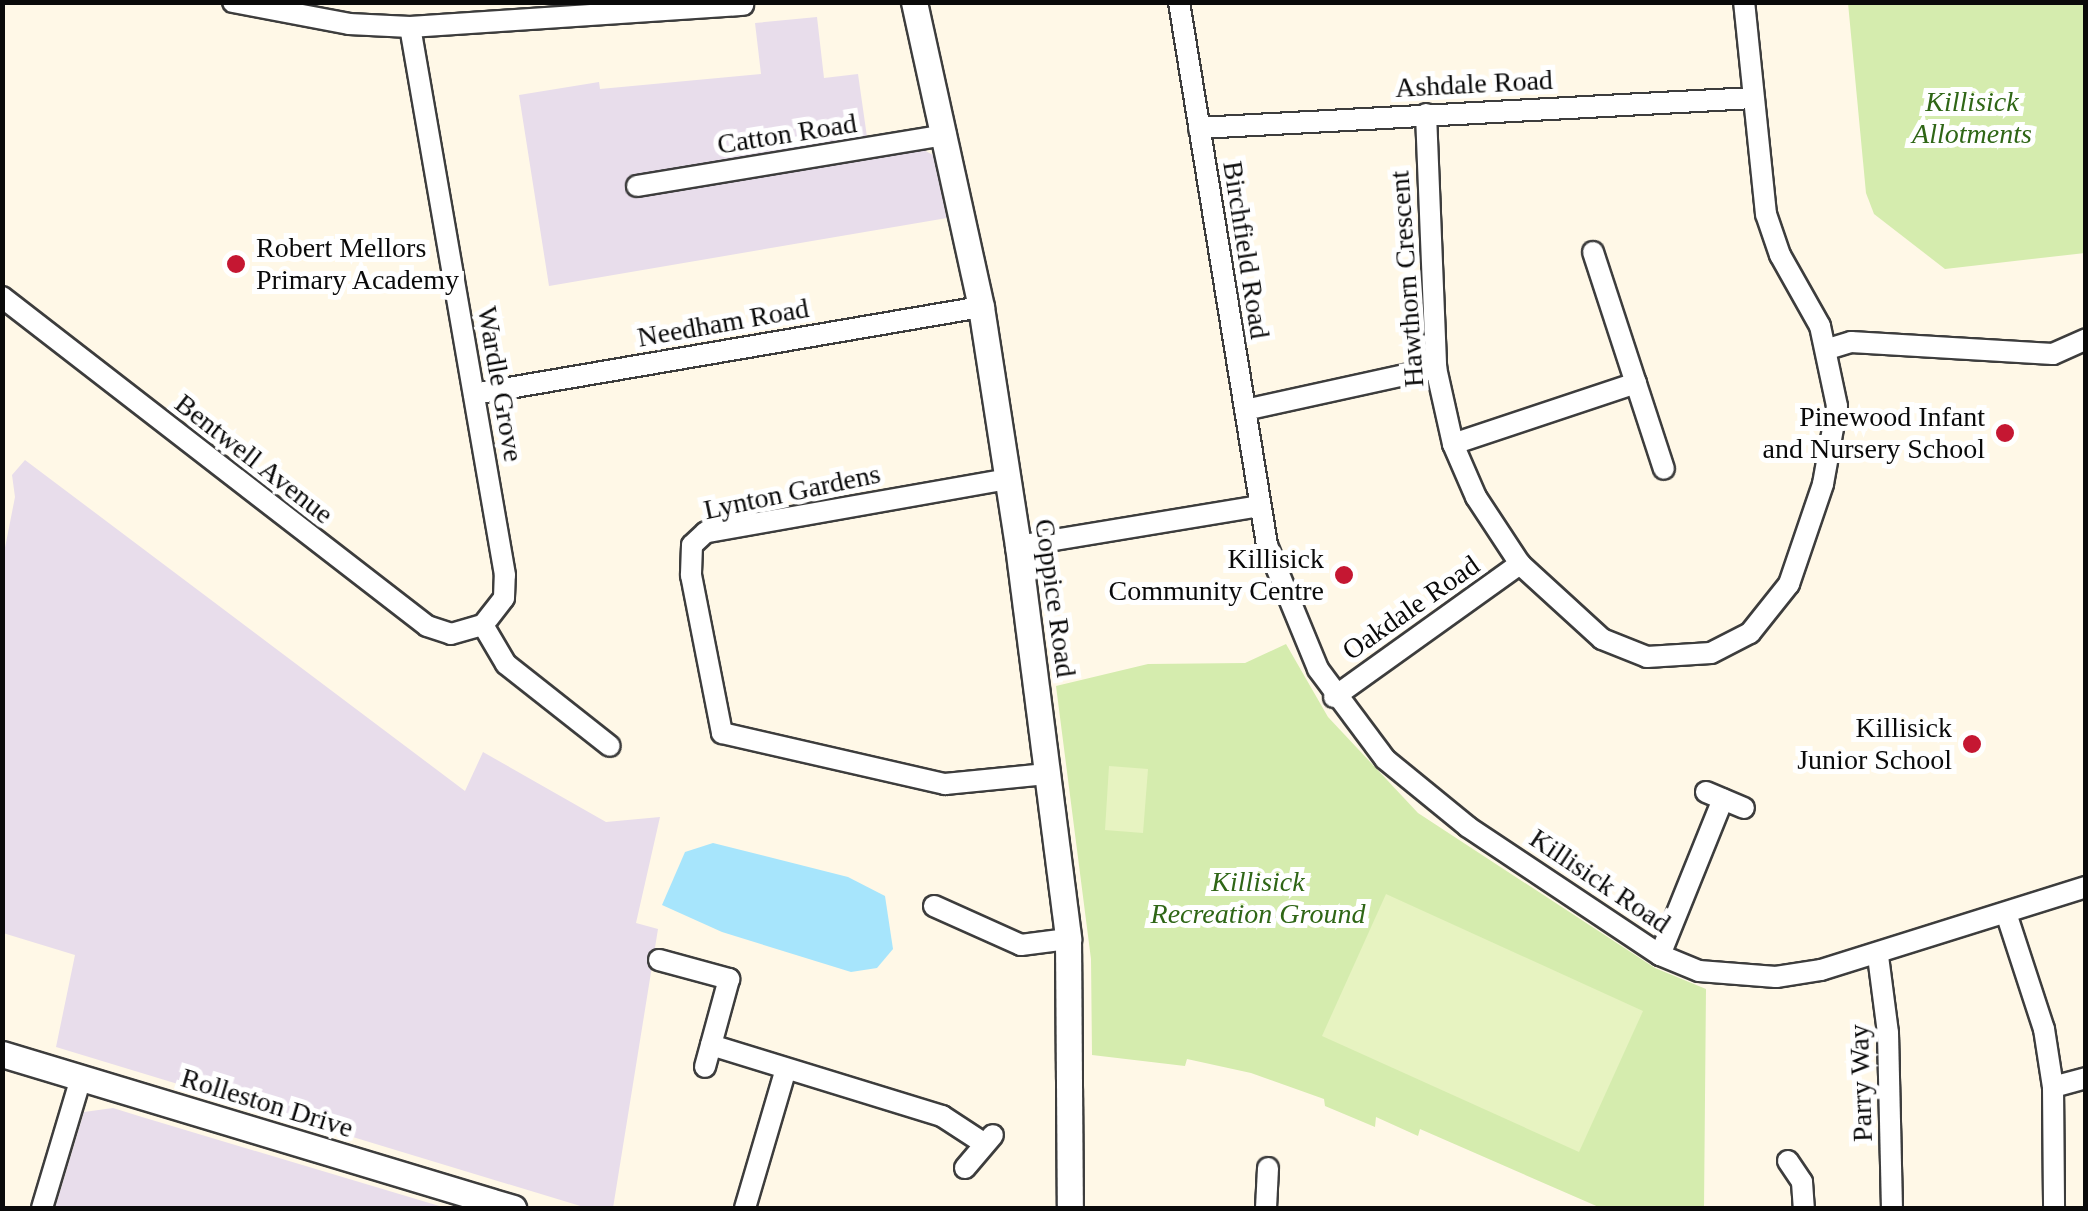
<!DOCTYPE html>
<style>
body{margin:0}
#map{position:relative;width:2088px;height:1211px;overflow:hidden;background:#fff8e7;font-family:"Times New Roman",serif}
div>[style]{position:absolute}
.industrial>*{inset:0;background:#e8ddeb}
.green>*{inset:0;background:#d5ecae}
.pitch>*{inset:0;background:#e7f3c1}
.water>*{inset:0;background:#a7e5fc}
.roads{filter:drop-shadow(2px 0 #3d3d3d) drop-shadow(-2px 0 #3d3d3d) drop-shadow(0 2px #3d3d3d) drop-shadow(0 -2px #3d3d3d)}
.minor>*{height:20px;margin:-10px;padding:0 10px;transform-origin:10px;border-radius:10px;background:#fff}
.tertiary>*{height:25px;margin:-12.5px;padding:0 12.5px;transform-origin:12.5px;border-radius:12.5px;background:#fff}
.dots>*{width:28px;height:28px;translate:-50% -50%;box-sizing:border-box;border:5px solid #fff;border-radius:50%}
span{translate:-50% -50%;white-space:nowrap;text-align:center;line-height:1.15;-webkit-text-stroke:10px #fff;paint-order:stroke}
.street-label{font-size:28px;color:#0a0a0a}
.park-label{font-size:28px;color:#2f6616;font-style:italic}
.poi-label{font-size:28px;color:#0a0a0a}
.left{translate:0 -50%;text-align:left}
.right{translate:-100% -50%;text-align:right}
.frame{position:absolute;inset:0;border:5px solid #0a0a0a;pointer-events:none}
</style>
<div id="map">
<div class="industrial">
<div style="clip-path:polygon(817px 17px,824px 78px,858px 74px,870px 158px,920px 148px,933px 155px,947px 218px,549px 286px,519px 95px,599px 82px,600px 89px,761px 74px,755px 23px)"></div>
<div style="clip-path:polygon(25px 460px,465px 791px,483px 752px,606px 822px,660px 817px,636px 923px,658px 929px,613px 1208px,587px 1208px,56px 1047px,75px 955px,3px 933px,2px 563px,15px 497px,12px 475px)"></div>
<div style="clip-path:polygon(113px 1108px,142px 1117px,446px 1208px,55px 1208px,84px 1112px)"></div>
</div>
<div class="green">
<div style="clip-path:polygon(1848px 3px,2083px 3px,2085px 253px,1945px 269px,1874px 214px,1866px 193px)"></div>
<div style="clip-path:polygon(1286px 644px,1328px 717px,1418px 813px,1655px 968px,1706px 989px,1704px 1208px,1601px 1208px,1420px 1129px,1418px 1136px,1376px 1117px,1375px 1127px,1325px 1106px,1324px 1099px,1251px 1073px,1187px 1059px,1185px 1066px,1092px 1055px,1091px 959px,1056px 686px,1148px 664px,1245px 663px)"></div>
</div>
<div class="pitch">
<div style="clip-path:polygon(1109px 766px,1148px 769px,1143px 833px,1105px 830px)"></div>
<div style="clip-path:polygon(1386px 894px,1643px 1011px,1579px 1152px,1322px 1036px)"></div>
</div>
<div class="water">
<div style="clip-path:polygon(713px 843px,848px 877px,885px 896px,893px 949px,877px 968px,851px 972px,722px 932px,662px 905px,685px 852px)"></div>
</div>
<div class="roads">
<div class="minor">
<div style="left:233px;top:2px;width:118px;rotate:10.7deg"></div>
<div style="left:349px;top:24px;width:61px;rotate:2.8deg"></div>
<div style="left:410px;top:27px;width:334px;rotate:-3.8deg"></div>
<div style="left:1179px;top:2px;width:550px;rotate:80.79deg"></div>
<div style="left:1267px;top:545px;width:134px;rotate:67.6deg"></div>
<div style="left:1318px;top:669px;width:112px;rotate:53.3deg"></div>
<div style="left:1385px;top:759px;width:107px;rotate:39.3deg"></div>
<div style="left:1468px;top:827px;width:231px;rotate:33.7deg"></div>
<div style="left:1660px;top:955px;width:42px;rotate:22.3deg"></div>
<div style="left:1699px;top:971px;width:77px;rotate:4.5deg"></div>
<div style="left:1776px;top:977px;width:46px;rotate:-8.8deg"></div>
<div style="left:1821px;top:970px;width:278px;rotate:-17.4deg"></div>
<div style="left:1426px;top:114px;width:254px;rotate:87.7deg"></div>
<div style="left:1436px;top:368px;width:78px;rotate:77.4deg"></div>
<div style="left:1453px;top:444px;width:58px;rotate:66.5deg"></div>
<div style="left:1476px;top:497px;width:80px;rotate:56.7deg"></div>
<div style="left:1520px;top:564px;width:111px;rotate:42.4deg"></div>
<div style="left:1602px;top:639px;width:48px;rotate:21.8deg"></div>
<div style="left:1647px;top:657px;width:64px;rotate:-3.6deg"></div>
<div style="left:1711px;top:653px;width:44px;rotate:-27.1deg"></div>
<div style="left:1750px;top:633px;width:63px;rotate:-51.5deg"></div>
<div style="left:1789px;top:584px;width:106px;rotate:-71.2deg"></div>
<div style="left:1823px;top:484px;width:79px;rotate:-79.8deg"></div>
<div style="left:1837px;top:406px;width:82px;rotate:-102deg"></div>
<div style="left:1820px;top:326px;width:81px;rotate:-119.4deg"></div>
<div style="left:1780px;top:255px;width:43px;rotate:-108.9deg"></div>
<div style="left:1766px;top:214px;width:213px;rotate:-95.9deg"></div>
<div style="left:1199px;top:128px;width:555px;rotate:-3.1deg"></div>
<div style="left:637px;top:186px;width:313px;rotate:-9.4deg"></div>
<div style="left:1593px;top:252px;width:228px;rotate:71.9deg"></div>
<div style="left:2px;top:297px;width:537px;rotate:37.74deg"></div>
<div style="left:427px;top:626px;width:25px;rotate:18deg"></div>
<div style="left:451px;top:634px;width:33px;rotate:-16deg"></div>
<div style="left:483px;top:625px;width:34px;rotate:-52deg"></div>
<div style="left:504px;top:598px;width:23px;rotate:-88deg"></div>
<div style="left:505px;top:575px;width:556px;rotate:-99.83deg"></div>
<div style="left:1828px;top:349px;width:24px;rotate:-17deg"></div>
<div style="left:1851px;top:342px;width:202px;rotate:3.4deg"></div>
<div style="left:2053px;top:354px;width:36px;rotate:-24deg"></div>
<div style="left:474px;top:394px;width:514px;rotate:-9.74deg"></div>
<div style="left:1245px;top:410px;width:196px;rotate:-12.4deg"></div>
<div style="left:1453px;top:444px;width:193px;rotate:-18.4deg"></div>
<div style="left:1008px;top:479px;width:307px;rotate:170deg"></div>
<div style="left:706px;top:532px;width:19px;rotate:137deg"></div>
<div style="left:692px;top:545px;width:30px;rotate:92deg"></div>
<div style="left:691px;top:575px;width:161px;rotate:78.9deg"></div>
<div style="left:722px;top:733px;width:229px;rotate:12.9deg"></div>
<div style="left:945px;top:784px;width:102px;rotate:-5.6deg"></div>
<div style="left:1018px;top:546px;width:245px;rotate:-9.4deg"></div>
<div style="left:483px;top:625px;width:45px;rotate:59.5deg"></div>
<div style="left:506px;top:664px;width:132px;rotate:38.3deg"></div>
<div style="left:1334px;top:697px;width:229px;rotate:-35.6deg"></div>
<div style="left:1706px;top:792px;width:41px;rotate:22.8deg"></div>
<div style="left:934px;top:906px;width:95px;rotate:24.1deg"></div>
<div style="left:1021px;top:945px;width:47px;rotate:-7.3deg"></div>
<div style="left:2007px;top:916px;width:119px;rotate:71.9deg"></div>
<div style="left:2044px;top:1029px;width:59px;rotate:81.2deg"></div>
<div style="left:2053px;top:1087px;width:121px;rotate:89.5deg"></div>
<div style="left:1660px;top:955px;width:168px;rotate:-68deg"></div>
<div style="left:1878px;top:956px;width:78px;rotate:82.6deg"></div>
<div style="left:1888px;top:1033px;width:175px;rotate:88.7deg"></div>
<div style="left:659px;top:960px;width:73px;rotate:15.2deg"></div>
<div style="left:729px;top:979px;width:91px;rotate:105.3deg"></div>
<div style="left:711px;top:1045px;width:242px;rotate:17.1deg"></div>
<div style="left:942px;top:1116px;width:51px;rotate:33.1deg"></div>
<div style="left:2053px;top:1087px;width:34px;rotate:-15deg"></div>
<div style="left:1788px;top:1161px;width:25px;rotate:56deg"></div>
<div style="left:1802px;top:1182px;width:26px;rotate:86deg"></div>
<div style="left:965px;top:1168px;width:43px;rotate:-49.7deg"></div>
<div style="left:42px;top:1208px;width:136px;rotate:-73.3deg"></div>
<div style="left:745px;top:1208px;width:145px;rotate:-73.6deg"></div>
<div style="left:1266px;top:1208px;width:40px;rotate:-87.1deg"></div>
</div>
<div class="tertiary">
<div style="left:914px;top:2px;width:312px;rotate:77.6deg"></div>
<div style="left:981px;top:307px;width:242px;rotate:81.2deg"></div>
<div style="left:1018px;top:546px;width:396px;rotate:82.7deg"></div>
<div style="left:1068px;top:939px;width:269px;rotate:89.6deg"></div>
<div style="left:2px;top:1054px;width:534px;rotate:16.77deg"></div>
</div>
</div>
<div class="dots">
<div style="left:236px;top:264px;background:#c51732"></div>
<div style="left:2005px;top:433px;background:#c51732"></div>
<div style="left:1344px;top:575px;background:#c51732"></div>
<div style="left:1972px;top:744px;background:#c51732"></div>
</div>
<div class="street-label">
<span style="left:1474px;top:84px;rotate:-3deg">Ashdale Road</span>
<span style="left:787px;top:134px;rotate:-9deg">Catton Road</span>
<span style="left:1246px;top:250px;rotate:81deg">Birchfield Road</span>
<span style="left:1407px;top:279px;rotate:-94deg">Hawthorn Crescent</span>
<span style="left:723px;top:323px;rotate:-10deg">Needham Road</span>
<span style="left:500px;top:384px;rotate:80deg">Wardle Grove</span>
<span style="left:254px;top:459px;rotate:38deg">Bentwell Avenue</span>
<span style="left:792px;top:492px;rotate:-12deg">Lynton Gardens</span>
<span style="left:1055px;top:598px;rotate:82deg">Coppice Road</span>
<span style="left:1411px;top:608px;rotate:-35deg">Oakdale Road</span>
<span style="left:1600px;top:881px;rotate:34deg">Killisick Road</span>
<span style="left:1861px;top:1083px;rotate:-92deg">Parry Way</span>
<span style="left:267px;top:1103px;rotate:17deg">Rolleston Drive</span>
</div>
<div class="park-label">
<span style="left:1972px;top:118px">Killisick<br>Allotments</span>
<span style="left:1258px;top:898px">Killisick<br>Recreation Ground</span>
</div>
<div class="poi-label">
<span class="left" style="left:256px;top:264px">Robert Mellors<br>Primary Academy</span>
<span class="right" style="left:1985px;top:433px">Pinewood Infant<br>and Nursery School</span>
<span class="right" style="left:1324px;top:575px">Killisick<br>Community Centre</span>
<span class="right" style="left:1952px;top:744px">Killisick<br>Junior School</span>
</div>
<div class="frame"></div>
</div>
